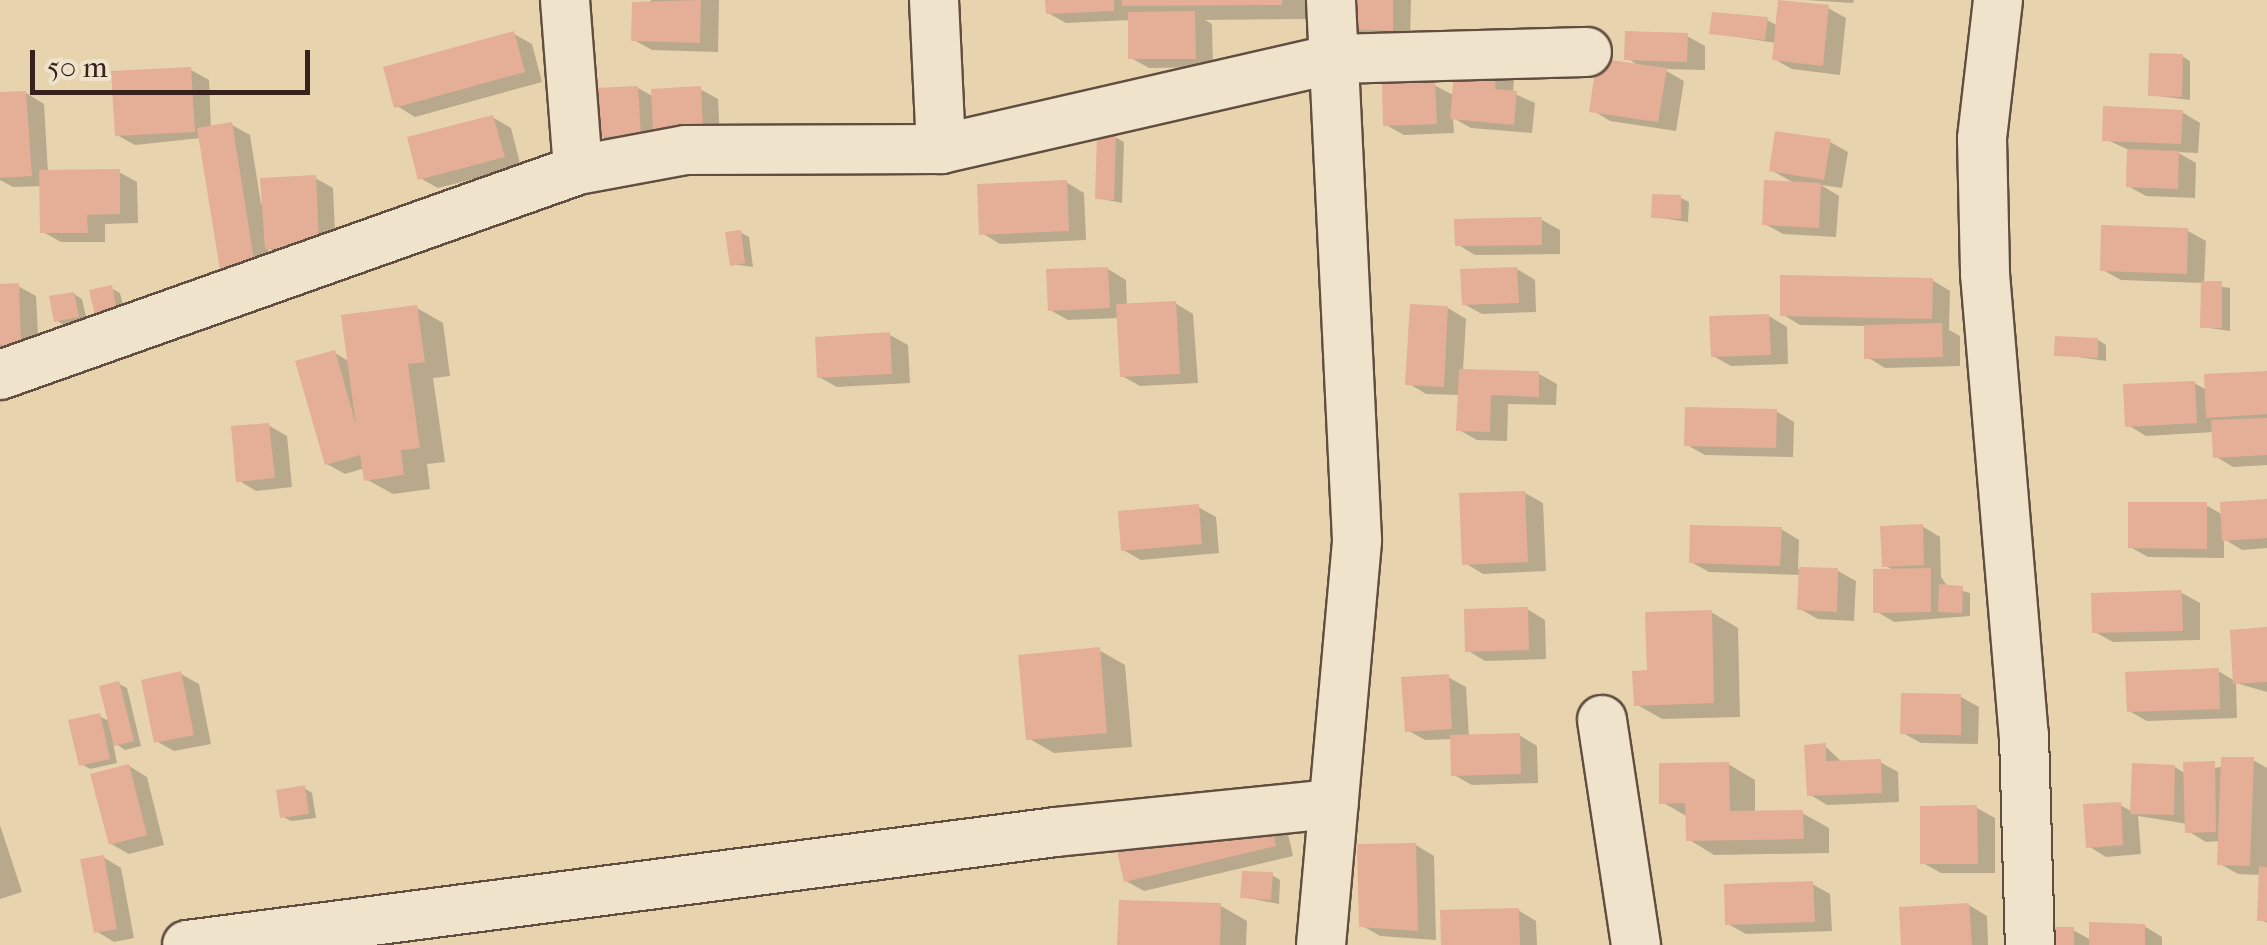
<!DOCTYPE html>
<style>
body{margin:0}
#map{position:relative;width:2267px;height:945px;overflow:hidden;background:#e7d4af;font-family:"IM FELL French Canon",serif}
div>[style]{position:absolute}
.shadow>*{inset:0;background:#0003}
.building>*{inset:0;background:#e4ae97}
.roads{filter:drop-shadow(2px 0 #624e40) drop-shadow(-2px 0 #624e40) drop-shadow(0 2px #624e40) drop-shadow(0 -2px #624e40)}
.minor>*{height:48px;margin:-24px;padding:0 24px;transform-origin:24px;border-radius:24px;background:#efe3cb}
span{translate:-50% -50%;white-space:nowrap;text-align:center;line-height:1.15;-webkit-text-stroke:10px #efe3cb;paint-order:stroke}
.scale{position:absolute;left:30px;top:50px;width:280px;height:45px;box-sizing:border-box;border:5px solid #36221b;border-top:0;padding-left:12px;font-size:30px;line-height:35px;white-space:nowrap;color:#36221b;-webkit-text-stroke:8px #efe3cb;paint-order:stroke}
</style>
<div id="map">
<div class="shadow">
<div style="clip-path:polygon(651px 0,719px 0,718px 52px,652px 50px,634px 40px)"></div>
<div style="clip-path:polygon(1048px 0,1307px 0,1308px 19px,1205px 20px,1212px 24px,1213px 67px,1149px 68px,1131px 58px,1130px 20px,1066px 23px,1048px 13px)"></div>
<div style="clip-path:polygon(1352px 0,1411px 0,1410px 40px,1369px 38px,1351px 28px)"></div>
<div style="clip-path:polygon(1805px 0,1854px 0,1853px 3px)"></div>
<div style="clip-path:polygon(1828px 8px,1846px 18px,1840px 75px,1792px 69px,1774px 59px,1776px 43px,1712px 33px,1767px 20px,1778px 26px)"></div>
<div style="clip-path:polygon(514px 34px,532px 44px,542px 82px,415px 117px,397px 106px)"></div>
<div style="clip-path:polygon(1687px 36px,1705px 46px,1705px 70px,1663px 69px,1684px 81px,1676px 131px,1610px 121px,1592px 110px,1641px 67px,1627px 58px)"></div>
<div style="clip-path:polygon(2182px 56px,2190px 61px,2190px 100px,2150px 95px)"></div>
<div style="clip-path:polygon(1515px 66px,1513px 93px,1535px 103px,1532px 133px,1471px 128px,1453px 118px,1454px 133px,1404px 135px,1386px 125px,1434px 85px,1455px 96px)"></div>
<div style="clip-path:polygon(191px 70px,209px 80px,211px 128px,232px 125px,250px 135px,261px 204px,315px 178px,333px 188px,336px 255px,285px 258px,268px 248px,272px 275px,240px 279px,222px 269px,201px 138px,135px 145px,117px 135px)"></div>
<div style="clip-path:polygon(638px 88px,654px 97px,700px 89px,718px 99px,720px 139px,619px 146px,601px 136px)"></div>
<div style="clip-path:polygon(26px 93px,44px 104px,48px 173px,119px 172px,137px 182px,138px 223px,105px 224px,105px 242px,61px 242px,43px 232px,42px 186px,13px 187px,0 180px,0 95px)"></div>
<div style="clip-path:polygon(2182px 112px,2200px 123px,2198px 153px,2177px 152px,2196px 163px,2195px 198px,2146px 196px,2128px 186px,2129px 150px,2105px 139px)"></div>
<div style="clip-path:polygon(492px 117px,511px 128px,521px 167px,438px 188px,420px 178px)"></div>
<div style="clip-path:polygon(1115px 137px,1124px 142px,1122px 203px,1097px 198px)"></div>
<div style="clip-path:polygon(1830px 142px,1848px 152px,1842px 188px,1821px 185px,1839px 196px,1836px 237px,1783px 234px,1765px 224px,1796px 184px,1771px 170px)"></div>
<div style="clip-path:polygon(1066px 182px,1084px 193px,1086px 240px,1000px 244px,982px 233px)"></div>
<div style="clip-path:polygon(1681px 198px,1689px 202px,1688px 222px,1654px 217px)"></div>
<div style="clip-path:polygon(1542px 220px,1560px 230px,1560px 254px,1475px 255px,1457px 244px)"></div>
<div style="clip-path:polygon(2188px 231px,2206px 241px,2204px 284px,2230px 288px,2230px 331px,2202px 327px,2203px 283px,2121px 280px,2103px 270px)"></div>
<div style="clip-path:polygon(740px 232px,749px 237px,753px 267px,732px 264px)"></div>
<div style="clip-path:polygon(1108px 269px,1126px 280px,1127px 306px,1175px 303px,1193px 314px,1198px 383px,1140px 386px,1122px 376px,1119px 318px,1068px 320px,1050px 310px)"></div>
<div style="clip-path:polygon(1517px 269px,1535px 280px,1536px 312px,1482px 314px,1464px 304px)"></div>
<div style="clip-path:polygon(1932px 280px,1950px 291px,1949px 330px,1960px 336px,1960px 366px,1885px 368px,1867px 357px,1866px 326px,1800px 325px,1782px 314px)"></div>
<div style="clip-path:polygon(18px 286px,36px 296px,39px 353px,0 355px,0 287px)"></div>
<div style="clip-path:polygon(111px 288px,120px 293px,125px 314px,105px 318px,97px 313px)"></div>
<div style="clip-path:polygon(74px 294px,82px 299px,87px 321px,64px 325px,56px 320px)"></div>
<div style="clip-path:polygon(417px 308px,443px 323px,450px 376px,433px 378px,445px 462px,427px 464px,430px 489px,393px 494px,366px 479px,365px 468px,345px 474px,327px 464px,335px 353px,350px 362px)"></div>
<div style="clip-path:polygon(1448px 308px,1466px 319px,1463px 371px,1539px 374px,1557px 384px,1556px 405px,1508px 404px,1507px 441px,1477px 440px,1459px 430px,1460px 395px,1426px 394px,1408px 383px)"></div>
<div style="clip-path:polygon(1769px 316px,1787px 327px,1788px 364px,1731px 366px,1713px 356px)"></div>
<div style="clip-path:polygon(890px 335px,908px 345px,910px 383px,837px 387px,819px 377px)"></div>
<div style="clip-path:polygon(2098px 340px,2106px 345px,2106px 361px,2057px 354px)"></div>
<div style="clip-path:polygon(2267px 374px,2267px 465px,2233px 467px,2215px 456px,2214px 432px,2146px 436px,2128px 425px,2194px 383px,2207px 390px)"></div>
<div style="clip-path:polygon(1776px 411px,1794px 422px,1793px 457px,1705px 455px,1687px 445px)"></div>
<div style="clip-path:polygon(268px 425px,287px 436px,292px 487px,256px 491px,238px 480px)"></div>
<div style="clip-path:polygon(1525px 493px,1543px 503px,1546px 571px,1483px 574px,1465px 563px)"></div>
<div style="clip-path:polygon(2267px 502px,2267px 548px,2242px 550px,2224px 539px,2224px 558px,2148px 557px,2130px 547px,2206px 505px,2223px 515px)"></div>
<div style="clip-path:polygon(1198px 507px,1216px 517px,1219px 553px,1141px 560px,1123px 550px)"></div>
<div style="clip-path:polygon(1922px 526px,1940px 537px,1941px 577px,1948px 587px,1970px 593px,1970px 616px,1894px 622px,1876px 611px,1895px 571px,1884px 565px)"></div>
<div style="clip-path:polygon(1781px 529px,1799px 540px,1798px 569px,1838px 571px,1856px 581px,1854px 621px,1818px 619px,1800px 609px,1801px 575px,1709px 572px,1691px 562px)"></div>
<div style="clip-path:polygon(2182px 593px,2200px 603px,2200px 640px,2113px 642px,2095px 632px)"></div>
<div style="clip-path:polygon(1527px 609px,1545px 620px,1546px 659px,1485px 661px,1467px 650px)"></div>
<div style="clip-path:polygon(1711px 612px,1738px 628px,1740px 717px,1662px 719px,1636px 704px)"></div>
<div style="clip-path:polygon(2267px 630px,2267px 692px,2236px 683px,2237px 718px,2147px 721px,2129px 711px,2218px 671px,2235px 681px)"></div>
<div style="clip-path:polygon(1099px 650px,1125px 665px,1132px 747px,1054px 753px,1028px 738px)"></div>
<div style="clip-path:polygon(181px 674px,199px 684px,211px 744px,174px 751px,156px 741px)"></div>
<div style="clip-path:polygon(1448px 677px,1466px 687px,1469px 737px,1519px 735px,1537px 746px,1538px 783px,1472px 785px,1454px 775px,1453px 739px,1425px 740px,1407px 730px)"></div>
<div style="clip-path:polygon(119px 684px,127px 688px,141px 746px,125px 750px,113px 742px,117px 763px,90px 769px,81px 764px,99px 716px,111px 722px)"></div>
<div style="clip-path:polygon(1961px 697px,1979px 707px,1978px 744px,1921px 743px,1903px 733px)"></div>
<div style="clip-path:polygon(1825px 746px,1843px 763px,1880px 762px,1898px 772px,1899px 802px,1827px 805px,1809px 794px)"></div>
<div style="clip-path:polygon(2253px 760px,2267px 768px,2267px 923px,2260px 919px,2261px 875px,2238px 874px,2220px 864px,2220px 841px,2206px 842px,2188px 831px,2188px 824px,2138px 816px,2141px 854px,2106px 857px,2088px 846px,2120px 805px,2133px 812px,2175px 767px,2186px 774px)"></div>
<div style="clip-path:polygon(1728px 764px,1755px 780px,1755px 813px,1802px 813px,1829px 828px,1829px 853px,1714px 855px,1688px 839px,1688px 817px,1662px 802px)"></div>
<div style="clip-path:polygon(129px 766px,147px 777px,164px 845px,129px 854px,111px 844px)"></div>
<div style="clip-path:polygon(304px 788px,312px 793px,316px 818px,291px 821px,282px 816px)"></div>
<div style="clip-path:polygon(1977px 808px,1995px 818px,1995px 873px,1941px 873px,1923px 863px)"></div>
<div style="clip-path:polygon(0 825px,22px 892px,0 899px)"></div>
<div style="clip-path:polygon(1287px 829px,1293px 856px,1144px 891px,1126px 881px)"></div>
<div style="clip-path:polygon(1416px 845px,1434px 856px,1436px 940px,1380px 936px,1361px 925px)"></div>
<div style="clip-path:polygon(103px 857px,121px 868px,134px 938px,114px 942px,96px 931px)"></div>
<div style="clip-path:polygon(1272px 875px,1280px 880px,1279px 904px,1243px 897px)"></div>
<div style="clip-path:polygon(1812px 884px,1830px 894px,1832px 931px,1746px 934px,1728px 924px)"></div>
<div style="clip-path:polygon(1969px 905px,1987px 916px,1988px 945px,1904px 945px)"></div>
<div style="clip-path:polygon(1221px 906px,1247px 921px,1246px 945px,1120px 945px)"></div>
<div style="clip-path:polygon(1518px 910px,1536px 921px,1537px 945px,1443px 945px)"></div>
<div style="clip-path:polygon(2144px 926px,2162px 937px,2162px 945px,2042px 945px,2073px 930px,2091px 940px)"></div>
</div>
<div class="building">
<div style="clip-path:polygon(701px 0,700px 43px,631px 41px,632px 2px)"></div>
<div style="clip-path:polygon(1045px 0,1114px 0,1114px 11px,1046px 14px)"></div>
<div style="clip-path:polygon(1122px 0,1282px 0,1282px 5px,1122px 6px)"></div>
<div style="clip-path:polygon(1349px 0,1393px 0,1393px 31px,1349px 29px)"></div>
<div style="clip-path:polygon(1778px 0,1829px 5px,1823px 66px,1772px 60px)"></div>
<div style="clip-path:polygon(1195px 11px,1196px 59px,1128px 59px,1128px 12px)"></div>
<div style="clip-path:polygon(1712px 12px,1768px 17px,1765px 40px,1709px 34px)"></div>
<div style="clip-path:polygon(514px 31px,525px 72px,394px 108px,383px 67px)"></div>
<div style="clip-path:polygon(1625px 31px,1688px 33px,1687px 62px,1624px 60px)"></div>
<div style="clip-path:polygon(1456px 50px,1498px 54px,1495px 89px,1517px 91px,1514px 125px,1450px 119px)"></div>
<div style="clip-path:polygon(2149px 53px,2183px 54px,2182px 97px,2148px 96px)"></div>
<div style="clip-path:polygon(1597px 58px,1667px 68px,1658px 122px,1589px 112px)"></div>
<div style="clip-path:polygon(191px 67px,195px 132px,115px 136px,111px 71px)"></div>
<div style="clip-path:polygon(1435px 82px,1437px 124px,1383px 126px,1382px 84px)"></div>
<div style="clip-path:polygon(638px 86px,641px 135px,599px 137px,596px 88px)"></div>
<div style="clip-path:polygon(701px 86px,703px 130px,653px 132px,651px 89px)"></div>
<div style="clip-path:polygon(26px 91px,32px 176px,0 178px,0 92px)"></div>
<div style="clip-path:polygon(2103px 106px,2183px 110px,2181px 144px,2102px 141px)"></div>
<div style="clip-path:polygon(493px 115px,505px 157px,418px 180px,407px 137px)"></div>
<div style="clip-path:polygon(232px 122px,255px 266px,220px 270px,197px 128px)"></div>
<div style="clip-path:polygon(1775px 131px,1831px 139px,1824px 180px,1769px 171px)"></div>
<div style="clip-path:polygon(1097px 134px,1116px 135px,1114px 200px,1095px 199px)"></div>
<div style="clip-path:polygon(2127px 149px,2179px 151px,2178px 189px,2126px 187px)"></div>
<div style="clip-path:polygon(120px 169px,120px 214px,87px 215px,88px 233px,40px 233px,39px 170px)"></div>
<div style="clip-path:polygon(316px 175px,319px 246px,265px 249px,260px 178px)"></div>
<div style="clip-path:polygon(1067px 180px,1069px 231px,979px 235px,977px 184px)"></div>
<div style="clip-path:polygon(1764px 180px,1821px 183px,1819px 228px,1762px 225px)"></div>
<div style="clip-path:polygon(1652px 194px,1681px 195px,1681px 219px,1651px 218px)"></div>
<div style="clip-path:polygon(1542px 217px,1542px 245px,1455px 246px,1454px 219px)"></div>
<div style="clip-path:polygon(2101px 225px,2188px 228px,2187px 274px,2100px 271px)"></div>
<div style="clip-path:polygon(741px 230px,745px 263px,730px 266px,725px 232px)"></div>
<div style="clip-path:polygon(1108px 267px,1110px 308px,1048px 311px,1046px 269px)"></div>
<div style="clip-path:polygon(1517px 267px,1519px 303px,1462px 305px,1460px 269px)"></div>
<div style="clip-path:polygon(1780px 275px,1933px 278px,1932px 319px,1780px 316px)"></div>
<div style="clip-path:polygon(2201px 281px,2222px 281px,2222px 328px,2200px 328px)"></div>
<div style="clip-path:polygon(19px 283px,21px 344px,0 345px,0 284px)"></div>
<div style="clip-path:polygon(112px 285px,117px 310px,95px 315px,89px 290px)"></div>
<div style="clip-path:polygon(74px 292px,79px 317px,54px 322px,49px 296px)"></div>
<div style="clip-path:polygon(1176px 301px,1180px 374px,1120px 377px,1116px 304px)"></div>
<div style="clip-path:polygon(1410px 304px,1448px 306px,1444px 387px,1405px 385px)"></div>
<div style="clip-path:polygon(417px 305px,425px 362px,408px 364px,420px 448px,401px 450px,404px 475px,364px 481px,360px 455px,325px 465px,295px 361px,335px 350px,356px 425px,341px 315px)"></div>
<div style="clip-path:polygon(1769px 314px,1771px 355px,1711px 357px,1709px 316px)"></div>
<div style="clip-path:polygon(1942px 323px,1943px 357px,1864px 359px,1864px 325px)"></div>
<div style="clip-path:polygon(890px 332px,892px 374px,817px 378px,815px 337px)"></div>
<div style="clip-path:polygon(2055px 336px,2098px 338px,2098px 358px,2054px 356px)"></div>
<div style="clip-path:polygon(1459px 369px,1539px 371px,1539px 397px,1491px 395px,1490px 432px,1456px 431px)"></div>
<div style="clip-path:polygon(2267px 371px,2267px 414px,2206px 418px,2204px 374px)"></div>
<div style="clip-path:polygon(2195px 381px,2197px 423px,2125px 427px,2123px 384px)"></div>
<div style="clip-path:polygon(1685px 407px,1777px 409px,1776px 448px,1684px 446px)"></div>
<div style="clip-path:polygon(2267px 418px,2267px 455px,2213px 458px,2211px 420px)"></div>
<div style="clip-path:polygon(269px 423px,275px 478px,236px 482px,231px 426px)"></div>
<div style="clip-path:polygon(1525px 491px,1528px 562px,1462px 565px,1459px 493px)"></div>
<div style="clip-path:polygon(2267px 499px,2267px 538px,2222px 541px,2220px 502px)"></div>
<div style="clip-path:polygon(2128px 502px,2207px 502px,2207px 549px,2128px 548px)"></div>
<div style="clip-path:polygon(1199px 504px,1202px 544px,1121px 551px,1118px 511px)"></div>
<div style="clip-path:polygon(1923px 524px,1924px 565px,1882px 567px,1880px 526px)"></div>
<div style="clip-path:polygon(1690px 525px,1782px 527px,1780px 566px,1689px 563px)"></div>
<div style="clip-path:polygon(1799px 567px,1838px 568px,1837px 612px,1797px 610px)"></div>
<div style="clip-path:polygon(1931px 568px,1931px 612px,1873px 613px,1873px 569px)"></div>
<div style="clip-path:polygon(1939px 584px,1963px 586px,1962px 613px,1938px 612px)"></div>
<div style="clip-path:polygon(2182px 590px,2183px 631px,2092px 633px,2091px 593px)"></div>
<div style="clip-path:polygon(1528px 607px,1529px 650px,1465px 652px,1464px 609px)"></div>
<div style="clip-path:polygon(1712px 610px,1714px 703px,1634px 706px,1632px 671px,1647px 670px,1645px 612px)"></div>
<div style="clip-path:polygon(2267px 627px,2267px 682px,2233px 684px,2230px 630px)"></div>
<div style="clip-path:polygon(1100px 647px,1107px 733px,1026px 740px,1018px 655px)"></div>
<div style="clip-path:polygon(2219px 668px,2220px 709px,2127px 712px,2125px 672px)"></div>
<div style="clip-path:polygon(181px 671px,194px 735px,154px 743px,141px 680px)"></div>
<div style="clip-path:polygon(1449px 674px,1452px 729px,1405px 732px,1401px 677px)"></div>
<div style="clip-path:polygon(119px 681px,134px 741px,114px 746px,99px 686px)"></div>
<div style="clip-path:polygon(1901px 693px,1961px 694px,1961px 735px,1900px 734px)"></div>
<div style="clip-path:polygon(100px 713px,110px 759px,79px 766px,68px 720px)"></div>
<div style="clip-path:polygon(1520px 733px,1521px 774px,1451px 776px,1450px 735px)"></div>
<div style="clip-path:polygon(1826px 743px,1826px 761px,1881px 759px,1882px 793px,1807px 796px,1804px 745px)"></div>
<div style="clip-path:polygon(2221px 757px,2254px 757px,2250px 866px,2217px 865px)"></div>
<div style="clip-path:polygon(2215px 761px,2216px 832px,2185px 833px,2183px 762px)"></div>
<div style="clip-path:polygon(1729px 762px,1730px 811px,1803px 810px,1804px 839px,1686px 841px,1685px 803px,1659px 804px,1659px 763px)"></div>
<div style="clip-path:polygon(2132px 763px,2175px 765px,2174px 815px,2130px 814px)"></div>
<div style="clip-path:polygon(129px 764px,147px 835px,109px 845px,90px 774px)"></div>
<div style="clip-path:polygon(305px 785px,309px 814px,280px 818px,276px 790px)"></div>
<div style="clip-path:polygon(2121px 802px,2123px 845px,2086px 848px,2083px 804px)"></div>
<div style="clip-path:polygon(1977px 805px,1978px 864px,1920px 864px,1920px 806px)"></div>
<div style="clip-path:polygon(1269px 816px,1276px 846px,1124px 882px,1117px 851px)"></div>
<div style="clip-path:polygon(1416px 843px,1418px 931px,1359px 927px,1357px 844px)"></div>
<div style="clip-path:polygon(104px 855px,117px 929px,94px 933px,80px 859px)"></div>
<div style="clip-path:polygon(2259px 866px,2267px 867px,2267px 921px,2257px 921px)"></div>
<div style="clip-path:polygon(1242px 871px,1273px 872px,1271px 900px,1240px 898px)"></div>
<div style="clip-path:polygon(1813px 881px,1815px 922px,1725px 925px,1724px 884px)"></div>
<div style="clip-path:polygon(1119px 900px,1221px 903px,1220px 945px,1117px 945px)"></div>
<div style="clip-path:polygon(1969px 903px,1972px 945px,1901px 945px,1899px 907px)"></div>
<div style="clip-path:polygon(1519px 908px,1520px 945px,1441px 945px,1440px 910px)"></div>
<div style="clip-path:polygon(2089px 922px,2145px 924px,2145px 945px,2089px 945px)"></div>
<div style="clip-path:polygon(2040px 927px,2074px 927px,2074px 945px,2040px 945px)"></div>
</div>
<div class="roads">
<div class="minor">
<div style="left:565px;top:0;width:170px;rotate:85.6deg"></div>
<div style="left:934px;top:0;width:149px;rotate:87.3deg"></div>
<div style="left:1998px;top:0;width:140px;rotate:96.6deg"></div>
<div style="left:1982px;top:139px;width:135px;rotate:88.7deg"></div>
<div style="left:1985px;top:274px;width:463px;rotate:85.2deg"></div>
<div style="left:2024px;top:735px;width:210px;rotate:88.4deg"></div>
<div style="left:0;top:375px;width:613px;rotate:-19.53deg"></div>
<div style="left:578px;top:170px;width:110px;rotate:-10.5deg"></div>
<div style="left:686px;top:150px;width:255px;rotate:-0.2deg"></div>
<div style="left:941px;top:149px;width:403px;rotate:-12.9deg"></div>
<div style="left:1334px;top:59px;width:253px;rotate:-1.6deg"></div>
<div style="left:1602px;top:720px;width:228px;rotate:81.4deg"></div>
<div style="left:187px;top:945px;width:876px;rotate:-7.41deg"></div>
<div style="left:1056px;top:832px;width:279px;rotate:-5.8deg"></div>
<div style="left:1321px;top:945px;width:407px;rotate:-84.9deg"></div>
<div style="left:1357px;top:540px;width:541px;rotate:-92.76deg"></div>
</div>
</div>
<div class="scale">50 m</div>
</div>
